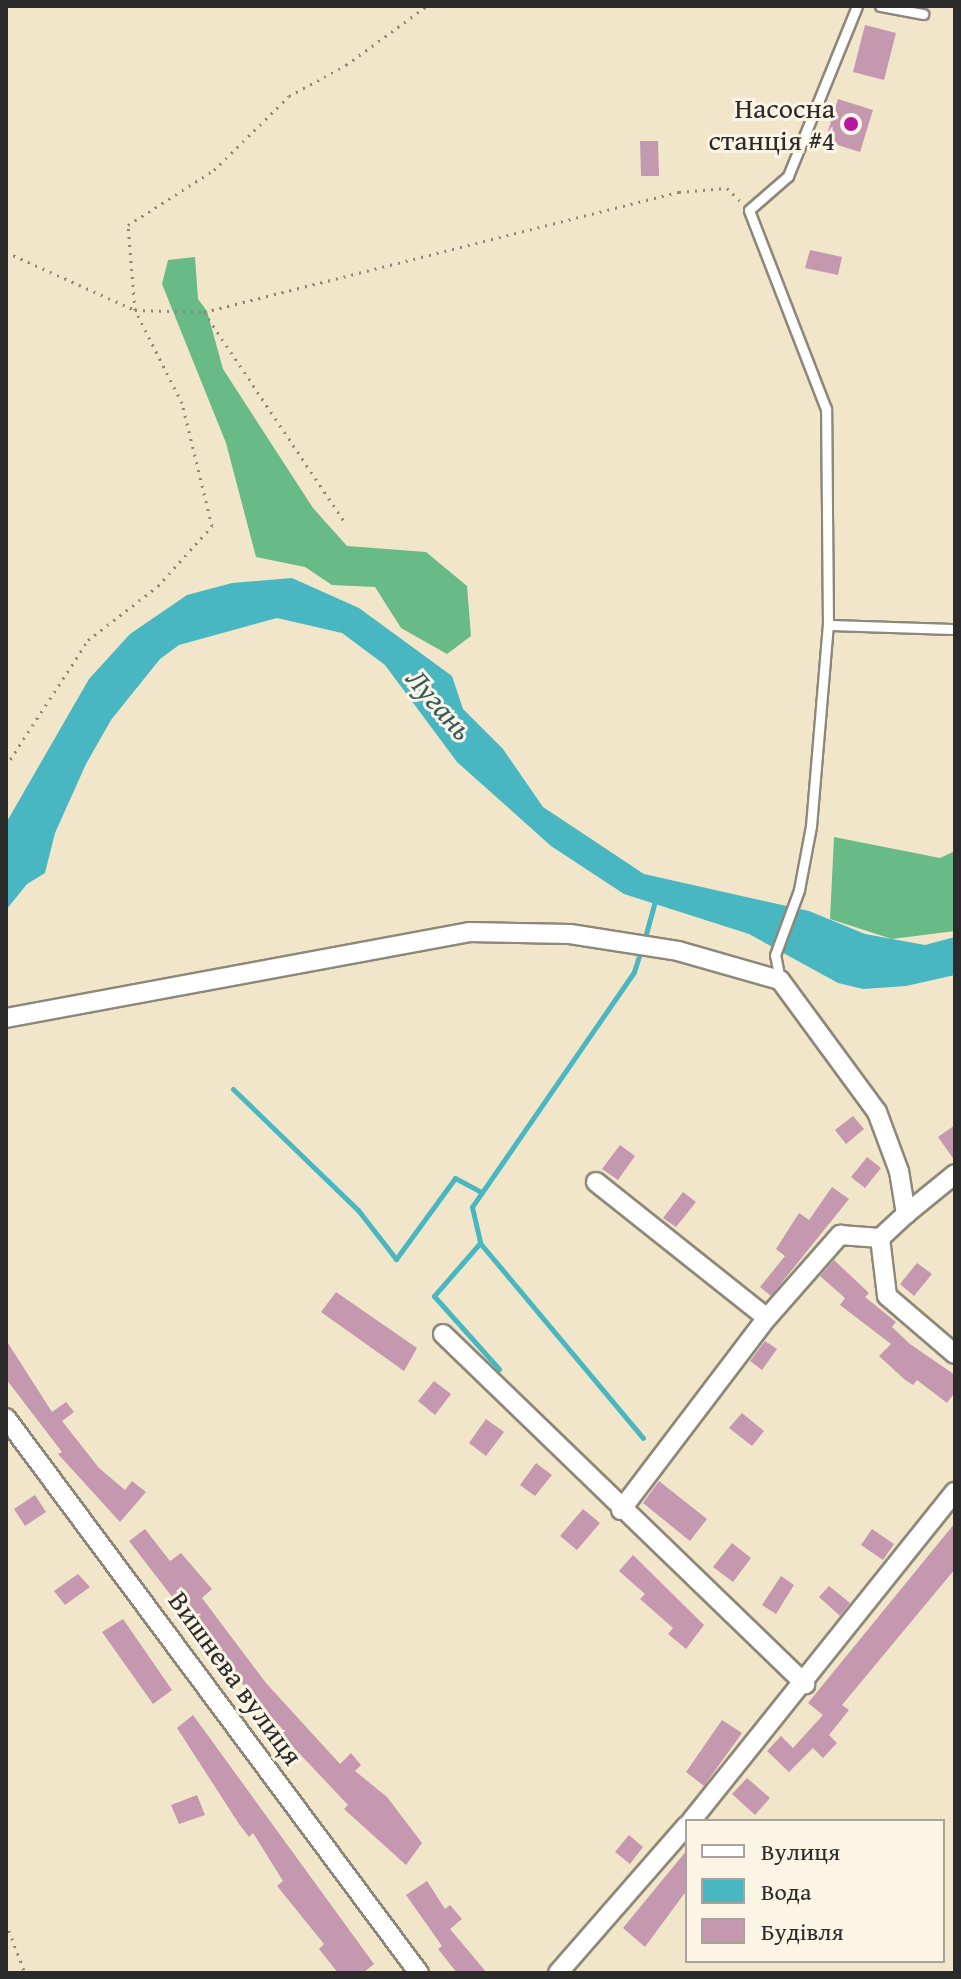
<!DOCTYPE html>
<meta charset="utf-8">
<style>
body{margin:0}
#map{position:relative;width:961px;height:1979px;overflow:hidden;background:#f2e6ca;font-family:"Gentium Book Plus",serif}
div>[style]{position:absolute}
.forest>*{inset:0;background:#68ba87}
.water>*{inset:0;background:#49b7c1}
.stream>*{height:5px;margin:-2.5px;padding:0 2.5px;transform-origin:2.5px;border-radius:2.5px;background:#49b7c1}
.building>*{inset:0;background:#c498af}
.path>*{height:3px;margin-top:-1.5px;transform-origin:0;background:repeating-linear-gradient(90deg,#8e887a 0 2px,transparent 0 8px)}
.roads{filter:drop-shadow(2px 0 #8e887a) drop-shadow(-2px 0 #8e887a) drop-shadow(0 2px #8e887a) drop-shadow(0 -2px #8e887a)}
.lane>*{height:9px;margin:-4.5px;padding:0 4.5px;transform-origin:4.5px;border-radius:4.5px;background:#fff}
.street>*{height:18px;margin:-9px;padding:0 9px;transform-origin:9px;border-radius:9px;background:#fff}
.dots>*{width:22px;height:22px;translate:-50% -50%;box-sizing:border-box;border:4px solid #fcf5e5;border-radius:50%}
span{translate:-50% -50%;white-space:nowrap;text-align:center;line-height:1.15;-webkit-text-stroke:6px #fcf5e5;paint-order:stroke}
.poi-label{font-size:28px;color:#2b2b2b}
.right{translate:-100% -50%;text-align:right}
.street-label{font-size:28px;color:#2b2b2b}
.water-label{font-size:30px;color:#365c60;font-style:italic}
.frame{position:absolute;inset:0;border:8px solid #2b2b2b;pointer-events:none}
.legend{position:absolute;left:685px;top:1819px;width:260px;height:144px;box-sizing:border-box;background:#fcf5e5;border:2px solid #a8a49b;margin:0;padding:10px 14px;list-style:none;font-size:24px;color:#2b2b2b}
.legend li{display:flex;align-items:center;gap:16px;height:40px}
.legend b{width:40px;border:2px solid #a8a49b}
</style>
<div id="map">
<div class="forest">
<div style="clip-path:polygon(195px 257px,198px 299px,207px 311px,223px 369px,313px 508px,347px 546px,426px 552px,467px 586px,471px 636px,447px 654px,401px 628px,375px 587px,332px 585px,305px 567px,256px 557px,226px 443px,162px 284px,168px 260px)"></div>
<div style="clip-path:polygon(834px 837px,940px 858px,955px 851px,955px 931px,892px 939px,830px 919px)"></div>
</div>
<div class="water">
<div style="clip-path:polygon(292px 578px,359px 608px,452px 676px,463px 709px,503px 749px,543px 807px,644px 874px,809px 911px,865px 934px,925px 945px,955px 937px,955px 975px,906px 986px,863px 989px,838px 983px,749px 934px,624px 894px,551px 846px,457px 762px,385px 665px,342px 633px,277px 618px,179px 645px,160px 659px,111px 720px,86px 764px,55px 833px,45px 873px,27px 884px,6px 910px,6px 823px,89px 679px,130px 634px,187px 595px,232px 583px)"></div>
</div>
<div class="stream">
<div style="left:644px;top:941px;width:41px;rotate:-74.6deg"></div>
<div style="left:641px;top:950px;width:23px;rotate:108deg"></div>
<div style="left:634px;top:972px;width:285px;rotate:124.6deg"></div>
<div style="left:472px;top:1207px;width:37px;rotate:77deg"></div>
<div style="left:480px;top:1243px;width:254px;rotate:50.1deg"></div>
<div style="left:233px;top:1089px;width:174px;rotate:44.1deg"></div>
<div style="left:358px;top:1210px;width:62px;rotate:52.2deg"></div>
<div style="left:396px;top:1259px;width:100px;rotate:-53.9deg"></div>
<div style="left:455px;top:1178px;width:30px;rotate:28deg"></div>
<div style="left:480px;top:1243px;width:70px;rotate:131deg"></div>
<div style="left:434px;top:1296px;width:98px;rotate:48.3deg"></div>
</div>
<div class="building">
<div style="clip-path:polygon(865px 25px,896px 33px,884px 80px,853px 72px)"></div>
<div style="clip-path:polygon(838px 99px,873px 110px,860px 152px,825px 141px)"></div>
<div style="clip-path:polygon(640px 141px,658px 141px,659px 176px,641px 176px)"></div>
<div style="clip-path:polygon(810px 250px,842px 257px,838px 275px,805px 268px)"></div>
<div style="clip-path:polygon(853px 1116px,864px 1129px,846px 1144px,835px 1130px)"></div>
<div style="clip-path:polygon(955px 1125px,955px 1161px,938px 1137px)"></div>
<div style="clip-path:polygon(620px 1145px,635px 1156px,618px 1180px,602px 1169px)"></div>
<div style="clip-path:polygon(867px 1157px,881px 1168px,865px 1188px,851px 1177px)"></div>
<div style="clip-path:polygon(832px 1187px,849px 1199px,771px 1296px,760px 1287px,785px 1256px,776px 1249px,799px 1213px,809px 1220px)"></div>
<div style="clip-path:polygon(683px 1192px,696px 1202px,676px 1227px,663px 1218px)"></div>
<div style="clip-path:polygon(834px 1260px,869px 1293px,865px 1297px,896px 1322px,892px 1327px,910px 1344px,955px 1375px,955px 1392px,947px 1403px,917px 1380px,913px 1385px,904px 1379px,879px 1356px,891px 1344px,840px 1305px,845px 1298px,820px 1276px)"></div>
<div style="clip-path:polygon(917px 1263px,932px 1274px,914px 1296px,900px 1284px)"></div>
<div style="clip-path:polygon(336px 1292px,417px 1348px,404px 1371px,321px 1312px)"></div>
<div style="clip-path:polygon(6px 1340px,52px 1412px,66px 1402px,74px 1412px,62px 1421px,99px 1468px,125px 1490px,132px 1481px,146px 1492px,120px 1522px,58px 1454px,62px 1452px,6px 1379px)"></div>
<div style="clip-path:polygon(765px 1341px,777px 1349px,762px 1370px,750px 1361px)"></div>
<div style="clip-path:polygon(434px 1381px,451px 1394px,435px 1415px,418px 1401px)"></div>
<div style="clip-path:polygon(742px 1413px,764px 1431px,752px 1446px,729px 1428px)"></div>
<div style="clip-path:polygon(486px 1419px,504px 1432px,486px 1456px,469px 1443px)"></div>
<div style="clip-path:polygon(536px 1463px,552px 1475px,535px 1496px,520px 1485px)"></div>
<div style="clip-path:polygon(659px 1481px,707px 1519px,690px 1541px,643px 1503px)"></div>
<div style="clip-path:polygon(35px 1495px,46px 1512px,25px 1526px,14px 1509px)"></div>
<div style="clip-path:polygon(583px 1509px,600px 1523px,577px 1550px,560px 1536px)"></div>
<div style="clip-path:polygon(955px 1523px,955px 1569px,842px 1705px,849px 1710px,829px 1735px,837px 1743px,823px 1758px,813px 1748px,789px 1772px,767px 1751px,781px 1736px,793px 1748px,823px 1715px,808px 1703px)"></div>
<div style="clip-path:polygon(145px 1529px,170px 1561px,181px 1553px,212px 1589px,202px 1598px,266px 1683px,340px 1764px,351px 1753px,361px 1765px,355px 1771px,387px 1797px,422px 1843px,406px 1865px,344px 1809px,348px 1805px,281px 1734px,284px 1731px,217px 1655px,129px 1541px)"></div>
<div style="clip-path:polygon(872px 1529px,894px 1544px,883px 1560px,861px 1545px)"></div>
<div style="clip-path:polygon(732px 1543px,751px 1558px,733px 1582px,713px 1567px)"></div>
<div style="clip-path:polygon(633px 1555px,704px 1625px,686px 1649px,668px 1634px,673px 1628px,640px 1599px,645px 1594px,619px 1571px)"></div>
<div style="clip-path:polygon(78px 1574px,90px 1587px,65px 1605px,54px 1591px)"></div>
<div style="clip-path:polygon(781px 1576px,794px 1585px,776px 1614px,762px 1605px)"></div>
<div style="clip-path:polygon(829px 1586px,850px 1603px,840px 1616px,819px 1597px)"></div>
<div style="clip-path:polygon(123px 1619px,172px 1690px,153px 1704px,102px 1632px)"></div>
<div style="clip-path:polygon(193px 1715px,374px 1964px,363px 1973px,338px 1973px,319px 1949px,324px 1944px,277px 1886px,283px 1881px,253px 1833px,249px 1837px,239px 1824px,177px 1728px)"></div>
<div style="clip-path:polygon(722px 1720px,742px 1733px,704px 1786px,686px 1772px)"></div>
<div style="clip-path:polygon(747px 1778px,770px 1798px,755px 1815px,732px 1794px)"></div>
<div style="clip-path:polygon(197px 1795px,205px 1815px,179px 1824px,171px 1805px)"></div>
<div style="clip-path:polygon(629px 1835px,643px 1847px,630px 1864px,615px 1852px)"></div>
<div style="clip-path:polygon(687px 1850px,687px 1890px,645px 1947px,623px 1928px)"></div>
<div style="clip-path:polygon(427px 1881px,445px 1909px,450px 1905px,462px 1919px,450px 1929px,487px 1973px,457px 1973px,438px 1949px,442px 1946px,406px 1895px)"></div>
</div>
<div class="path">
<div style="left:6px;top:252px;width:141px;rotate:24.2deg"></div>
<div style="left:135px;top:310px;width:69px;rotate:1.7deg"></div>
<div style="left:204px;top:312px;width:490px;rotate:-14.2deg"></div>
<div style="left:679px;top:192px;width:48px;rotate:-4.8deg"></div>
<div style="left:727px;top:188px;width:20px;rotate:45deg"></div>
<div style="left:204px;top:312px;width:252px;rotate:56.2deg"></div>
<div style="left:6px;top:766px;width:150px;rotate:-56.9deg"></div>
<div style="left:88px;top:640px;width:88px;rotate:-37.6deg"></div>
<div style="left:158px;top:586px;width:81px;rotate:-48deg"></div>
<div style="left:212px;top:526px;width:127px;rotate:-103.7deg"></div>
<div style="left:182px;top:403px;width:104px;rotate:-116.8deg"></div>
<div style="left:135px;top:310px;width:85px;rotate:-94.7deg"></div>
<div style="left:128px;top:225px;width:102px;rotate:-32.6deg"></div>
<div style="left:214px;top:170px;width:105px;rotate:-44.6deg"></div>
<div style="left:289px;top:96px;width:65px;rotate:-28.5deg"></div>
<div style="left:346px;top:65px;width:100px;rotate:-36.1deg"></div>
<div style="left:6px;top:1923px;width:53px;rotate:69.2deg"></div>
</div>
<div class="roads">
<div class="lane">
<div style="left:880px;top:6px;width:44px;rotate:10.5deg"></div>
<div style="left:828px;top:625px;width:216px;rotate:-90.5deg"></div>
<div style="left:826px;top:409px;width:213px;rotate:-111.2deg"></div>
<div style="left:749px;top:210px;width:52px;rotate:-41.1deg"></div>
<div style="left:788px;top:176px;width:183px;rotate:-67.9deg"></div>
<div style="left:780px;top:980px;width:25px;rotate:-101deg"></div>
<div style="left:775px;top:955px;width:69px;rotate:-69.7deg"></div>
<div style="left:799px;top:890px;width:65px;rotate:-79.4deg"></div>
<div style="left:811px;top:826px;width:202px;rotate:-85.2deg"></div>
<div style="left:828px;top:625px;width:127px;rotate:1.8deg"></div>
</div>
<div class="street">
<div style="left:6px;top:1018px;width:471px;rotate:-10.5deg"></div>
<div style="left:469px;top:932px;width:101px;rotate:1.1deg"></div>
<div style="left:570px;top:934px;width:109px;rotate:8.9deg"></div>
<div style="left:678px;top:951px;width:106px;rotate:15.9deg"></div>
<div style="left:780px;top:980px;width:164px;rotate:53.7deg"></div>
<div style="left:877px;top:1112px;width:63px;rotate:69.6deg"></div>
<div style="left:899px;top:1171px;width:44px;rotate:80.8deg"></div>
<div style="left:906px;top:1214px;width:35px;rotate:137deg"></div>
<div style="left:880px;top:1238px;width:58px;rotate:83.1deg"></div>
<div style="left:887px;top:1296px;width:89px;rotate:40.5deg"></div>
<div style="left:596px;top:1182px;width:218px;rotate:38.5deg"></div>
<div style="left:906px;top:1214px;width:63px;rotate:-39.2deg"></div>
<div style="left:443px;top:1334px;width:504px;rotate:44.03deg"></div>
<div style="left:6px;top:1418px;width:692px;rotate:53.35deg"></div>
<div style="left:621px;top:1510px;width:241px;rotate:-52.8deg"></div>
<div style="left:767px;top:1318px;width:111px;rotate:-48.7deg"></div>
<div style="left:840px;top:1235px;width:40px;rotate:4.3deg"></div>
<div style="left:691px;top:1821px;width:422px;rotate:-51.3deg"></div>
<div style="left:558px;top:1973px;width:196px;rotate:-48.9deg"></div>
</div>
</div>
<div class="dots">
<div style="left:851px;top:124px;background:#b5179e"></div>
</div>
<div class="poi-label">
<span class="right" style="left:835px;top:124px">Насосна<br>станція #4</span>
</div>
<div class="street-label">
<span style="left:236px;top:1678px;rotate:54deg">Вишнева вулиця</span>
</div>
<div class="water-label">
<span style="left:440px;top:704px;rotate:49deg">Лугань</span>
</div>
<div class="frame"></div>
<ul class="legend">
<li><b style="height:10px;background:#fff"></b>Вулиця</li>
<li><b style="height:22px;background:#49b7c1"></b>Вода</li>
<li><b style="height:22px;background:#c498af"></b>Будівля</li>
</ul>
</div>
